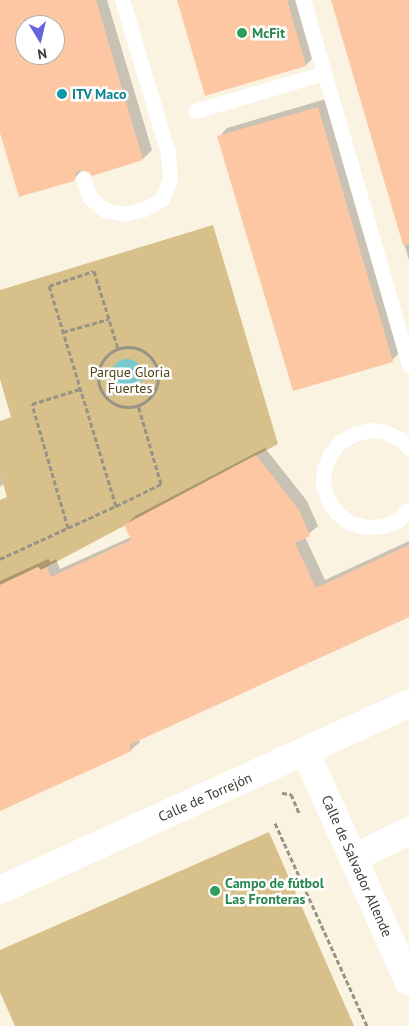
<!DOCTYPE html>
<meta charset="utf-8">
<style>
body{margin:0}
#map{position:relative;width:409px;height:1026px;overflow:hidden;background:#fbf3e1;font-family:"PT Sans",sans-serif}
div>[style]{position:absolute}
.green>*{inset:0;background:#d7c08a}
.water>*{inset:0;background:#78c8cd}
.round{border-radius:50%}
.shadow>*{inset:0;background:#0003}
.building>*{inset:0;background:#fec7a3}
.path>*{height:3px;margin-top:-1.5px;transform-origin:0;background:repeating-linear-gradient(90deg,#989387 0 5px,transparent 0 7.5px)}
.path>.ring{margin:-1.5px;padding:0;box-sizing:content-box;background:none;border:3px solid #989387;border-radius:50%}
.service>*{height:15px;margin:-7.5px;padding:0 7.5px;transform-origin:7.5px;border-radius:7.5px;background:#fff}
.minor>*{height:28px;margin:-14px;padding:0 14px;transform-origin:14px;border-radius:14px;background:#fff}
.tertiary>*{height:28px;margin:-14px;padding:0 14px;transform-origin:14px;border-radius:14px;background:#fff}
.dots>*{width:14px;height:14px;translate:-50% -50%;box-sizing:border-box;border:2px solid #fff;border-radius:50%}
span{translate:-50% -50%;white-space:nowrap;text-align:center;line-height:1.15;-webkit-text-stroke:5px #fff;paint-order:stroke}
.leisure-label{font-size:14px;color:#27864d;font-weight:700}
.left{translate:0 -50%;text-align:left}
.culture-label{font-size:14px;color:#0d838f;font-weight:700}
.park-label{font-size:14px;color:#554417}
.street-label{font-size:14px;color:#3f3c35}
.north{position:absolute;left:15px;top:15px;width:50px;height:50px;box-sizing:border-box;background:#fff;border:1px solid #b2b1ae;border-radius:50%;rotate:171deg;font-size:14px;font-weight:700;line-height:20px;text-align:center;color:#3f3c35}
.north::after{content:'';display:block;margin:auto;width:18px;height:22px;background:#6464dc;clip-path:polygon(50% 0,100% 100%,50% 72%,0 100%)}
</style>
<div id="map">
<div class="green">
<div style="clip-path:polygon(213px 225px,278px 444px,41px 570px,38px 567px,0 585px,0 500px,7px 497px,0 474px,0 421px,11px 417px,0 379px,0 290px)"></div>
<div style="clip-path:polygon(269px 832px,354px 1026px,15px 1026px,0 992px,0 950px)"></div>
</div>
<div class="water">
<div class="round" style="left:111px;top:359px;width:32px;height:32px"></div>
</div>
<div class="shadow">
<div style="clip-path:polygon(evenodd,0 0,107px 0,152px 150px,143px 159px,92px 174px,89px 170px,83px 169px,73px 180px,0 128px,0 0,25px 25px,55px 25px,55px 55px,25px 55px,25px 25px)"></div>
<div style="clip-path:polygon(178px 0,295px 0,312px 59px,306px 65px)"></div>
<div style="clip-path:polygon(332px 0,409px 0,409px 260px)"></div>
<div style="clip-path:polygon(326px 99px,401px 352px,392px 360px,219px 137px,227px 128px)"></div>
<div style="clip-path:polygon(265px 448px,307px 501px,318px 526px,305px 537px,325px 580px,409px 541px,409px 617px,139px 740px,140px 742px,131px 750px,0 810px,0 581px,48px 559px,51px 562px,56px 559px,60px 569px,131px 537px,126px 525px,135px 516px)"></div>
<div style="clip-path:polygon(0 474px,3px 484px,0 487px)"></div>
</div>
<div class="building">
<div style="clip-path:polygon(evenodd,0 0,96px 0,143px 160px,92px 176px,89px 172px,80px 170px,76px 173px,74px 181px,19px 197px,0 133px,0 0,25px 25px,55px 25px,55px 55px,25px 55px,25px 25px)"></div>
<div style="clip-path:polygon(177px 0,287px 0,306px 66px,205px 96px)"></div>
<div style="clip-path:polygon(331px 0,409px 0,409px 244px,403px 245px)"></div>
<div style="clip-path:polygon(318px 107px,393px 362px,293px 391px,217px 136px)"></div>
<div style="clip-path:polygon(256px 455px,299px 510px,310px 536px,295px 543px,316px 588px,409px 545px,409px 617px,129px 745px,132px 751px,0 811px,0 585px,38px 567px,41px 570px,47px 567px,51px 577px,131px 540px,124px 525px)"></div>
</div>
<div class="path">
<div style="left:63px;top:332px;width:48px;rotate:-15.8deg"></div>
<div class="ring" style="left:98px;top:347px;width:57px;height:57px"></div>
<div style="left:116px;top:506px;width:50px;rotate:-26.1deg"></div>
<div style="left:161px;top:484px;width:82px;rotate:-106.2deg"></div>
<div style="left:68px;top:528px;width:129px;rotate:-106.2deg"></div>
<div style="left:32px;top:404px;width:50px;rotate:-17.4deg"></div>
<div style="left:0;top:559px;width:128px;rotate:-24.6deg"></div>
<div style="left:116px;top:506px;width:230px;rotate:-106.9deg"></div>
<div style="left:49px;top:286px;width:47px;rotate:-18.4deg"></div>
<div style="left:94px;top:271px;width:81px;rotate:72.7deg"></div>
<div style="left:282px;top:793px;width:9px;rotate:6deg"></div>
<div style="left:291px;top:794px;width:21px;rotate:67deg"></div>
<div style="left:275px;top:823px;width:223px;rotate:65.6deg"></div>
</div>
<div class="service">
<div style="left:303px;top:0;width:380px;rotate:73.8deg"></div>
<div style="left:195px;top:111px;width:134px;rotate:-16.4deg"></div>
<div style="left:83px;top:179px;width:20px;rotate:70deg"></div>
<div style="left:90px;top:198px;width:19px;rotate:39deg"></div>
<div style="left:105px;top:210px;width:19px;rotate:12deg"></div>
<div style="left:124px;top:214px;width:21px;rotate:-14deg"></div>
<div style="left:144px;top:209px;width:21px;rotate:-29deg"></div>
<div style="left:162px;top:199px;width:22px;rotate:-68deg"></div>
<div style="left:170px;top:179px;width:26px;rotate:-94deg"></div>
<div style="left:168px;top:153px;width:160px;rotate:-106.7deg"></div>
<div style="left:409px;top:448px;width:13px;rotate:-135deg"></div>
<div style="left:400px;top:439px;width:17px;rotate:-155deg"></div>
<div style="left:385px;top:432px;width:15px;rotate:-172deg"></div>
<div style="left:370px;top:430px;width:16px;rotate:166deg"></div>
<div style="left:354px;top:434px;width:16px;rotate:150deg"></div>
<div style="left:340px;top:442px;width:16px;rotate:130deg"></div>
<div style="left:330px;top:454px;width:16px;rotate:112deg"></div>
<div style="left:324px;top:469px;width:16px;rotate:94deg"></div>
<div style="left:323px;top:485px;width:16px;rotate:72deg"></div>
<div style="left:328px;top:500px;width:16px;rotate:55deg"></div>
<div style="left:337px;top:513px;width:16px;rotate:38deg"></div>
<div style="left:350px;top:523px;width:16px;rotate:14deg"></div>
<div style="left:366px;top:527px;width:16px;rotate:-4deg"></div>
<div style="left:382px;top:526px;width:16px;rotate:-18deg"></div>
<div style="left:397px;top:521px;width:16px;rotate:-43deg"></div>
</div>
<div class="minor">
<div style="left:305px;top:751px;width:253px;rotate:65.8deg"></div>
<div style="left:354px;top:858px;width:61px;rotate:-26.1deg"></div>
</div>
<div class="tertiary">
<div style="left:0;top:890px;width:449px;rotate:-24.5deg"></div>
</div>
<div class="dots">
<div style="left:242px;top:33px;background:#2e9e5b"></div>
<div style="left:62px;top:94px;background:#0f9aa8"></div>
<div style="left:215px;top:891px;background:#2e9e5b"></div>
</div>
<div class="leisure-label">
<span class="left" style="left:252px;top:33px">McFit</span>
<span class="left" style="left:225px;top:891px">Campo de fútbol<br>Las Fronteras</span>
</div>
<div class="culture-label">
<span class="left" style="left:72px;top:94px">ITV Maco</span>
</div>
<div class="park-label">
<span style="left:130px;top:380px">Parque Gloria<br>Fuertes</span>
</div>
<div class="street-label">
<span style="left:205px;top:797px;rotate:-24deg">Calle de Torrejón</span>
<span style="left:357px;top:866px;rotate:66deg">Calle de Salvador Allende</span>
</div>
<div class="north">N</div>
</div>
